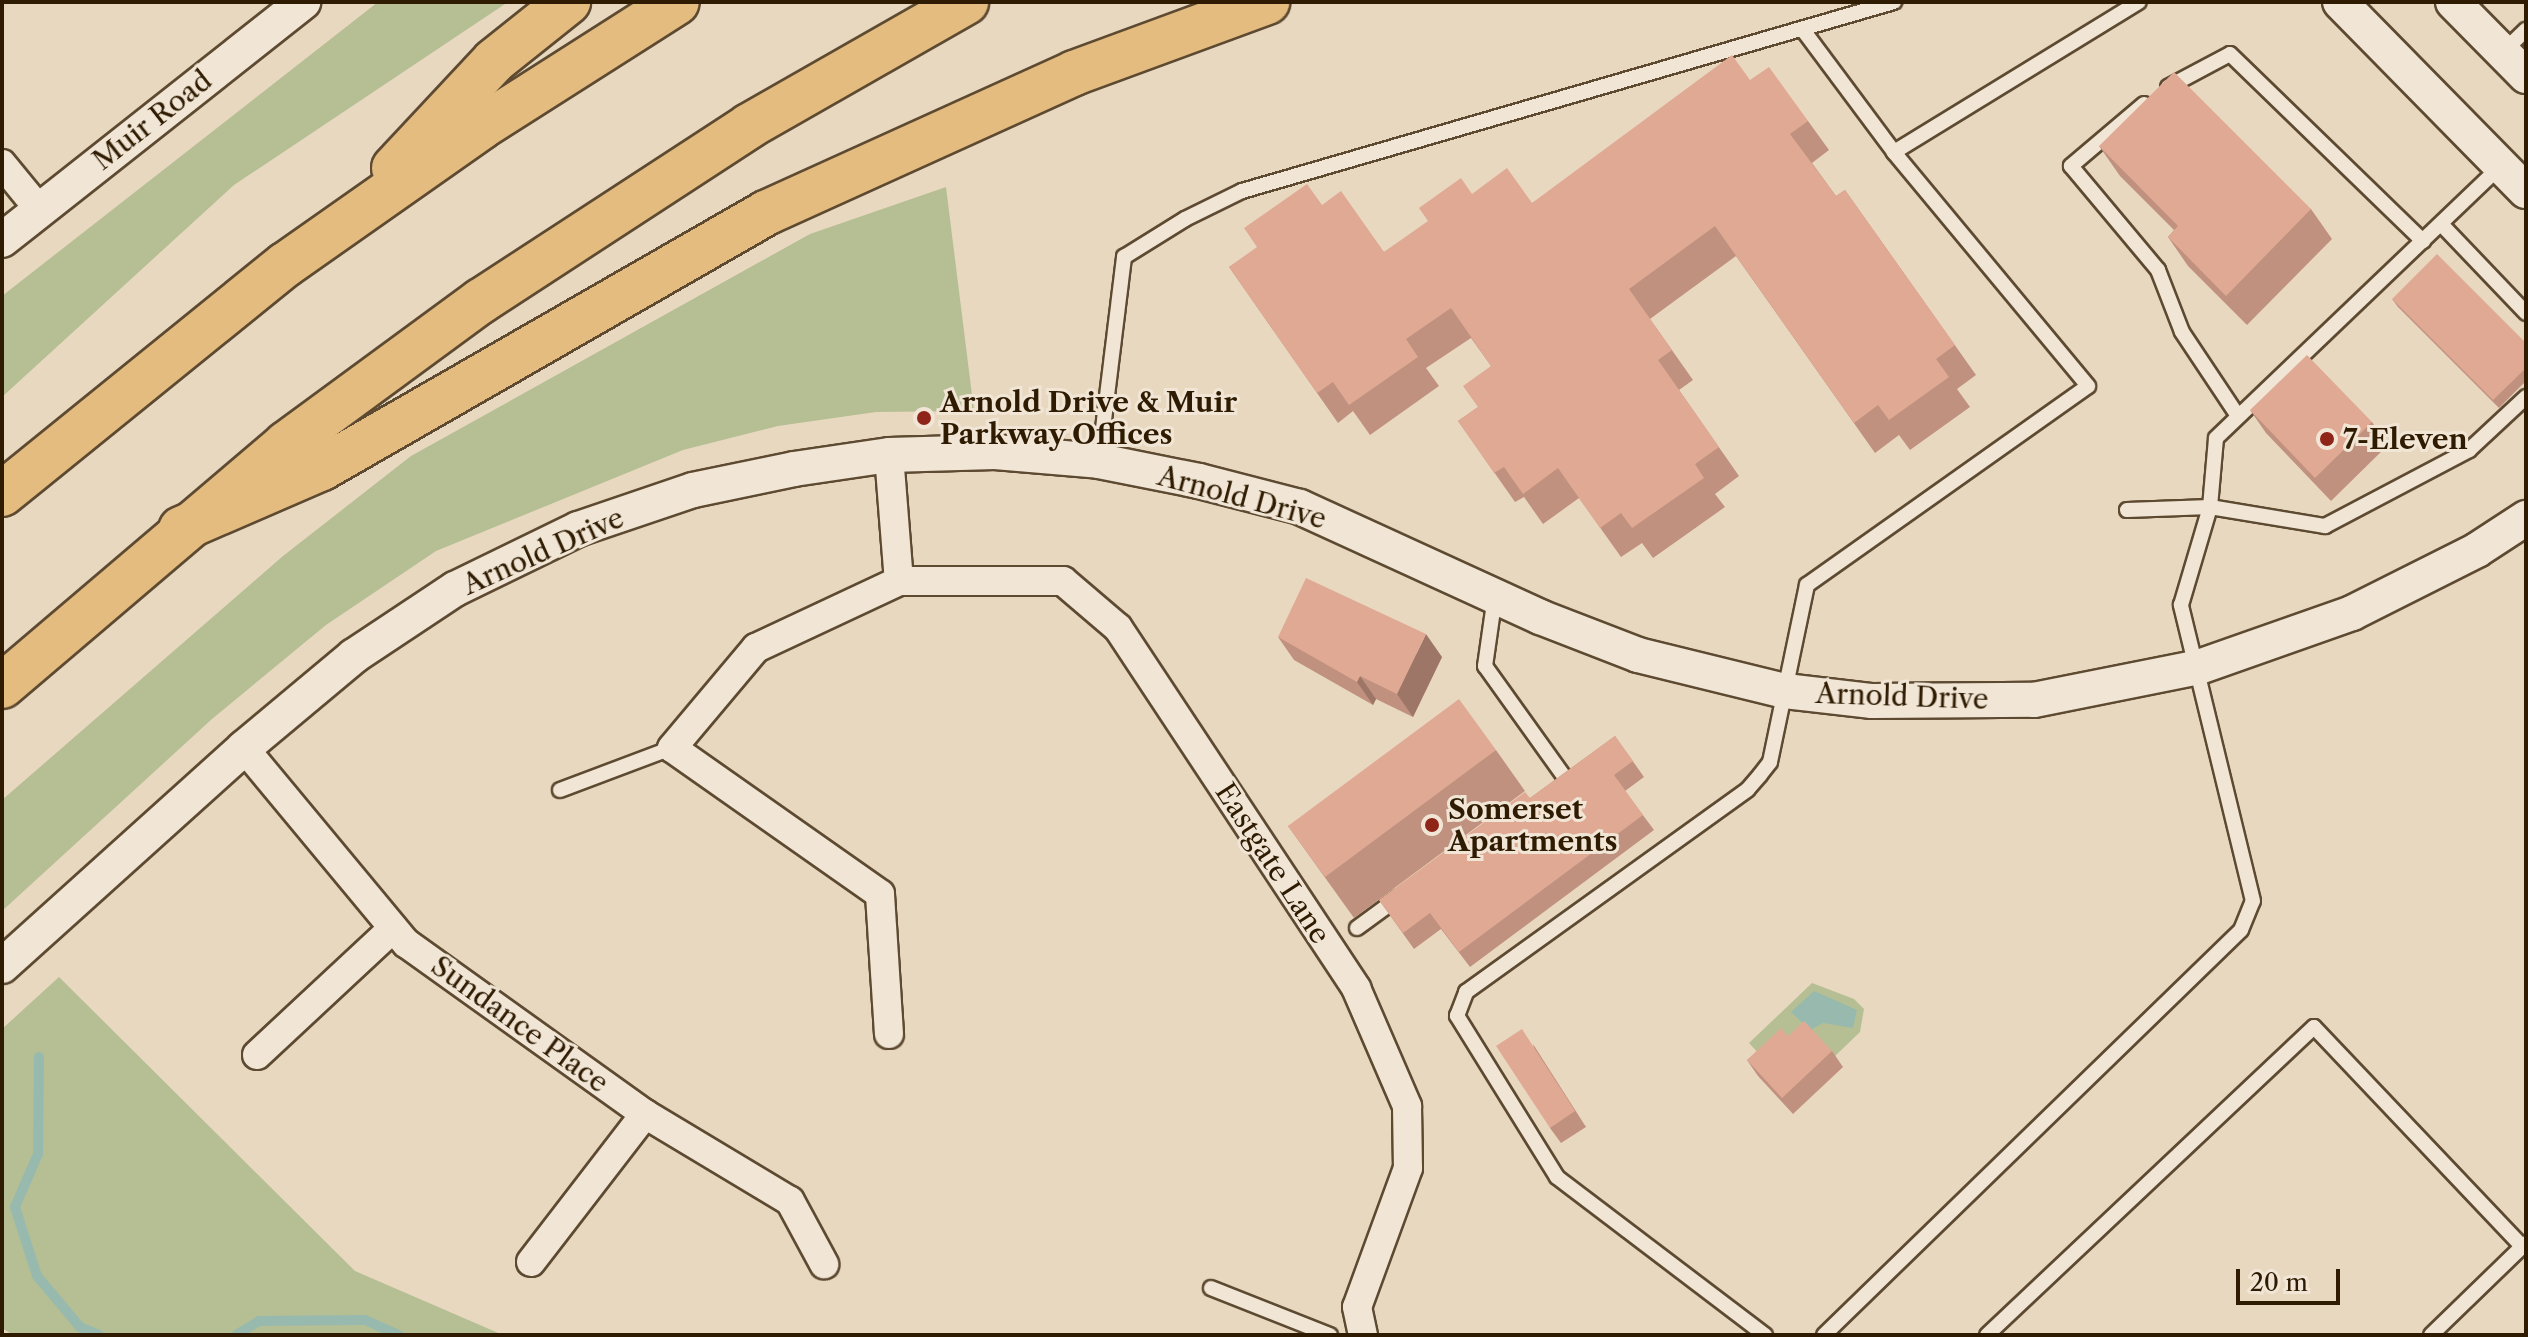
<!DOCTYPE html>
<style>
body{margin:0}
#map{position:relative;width:2528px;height:1337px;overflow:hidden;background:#e9d8c0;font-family:"Libre Caslon Text",serif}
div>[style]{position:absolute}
.green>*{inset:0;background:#b5bf93}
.water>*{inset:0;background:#98baae}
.stream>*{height:10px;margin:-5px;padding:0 5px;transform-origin:5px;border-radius:5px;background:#98baae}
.roads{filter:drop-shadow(2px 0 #5d4a31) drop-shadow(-2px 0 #5d4a31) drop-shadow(0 2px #5d4a31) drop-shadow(0 -2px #5d4a31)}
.service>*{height:14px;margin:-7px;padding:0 7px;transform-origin:7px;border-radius:7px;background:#f1e6d6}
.minor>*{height:28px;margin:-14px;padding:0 14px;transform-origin:14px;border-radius:14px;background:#f1e6d6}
.tertiary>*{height:34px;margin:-17px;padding:0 17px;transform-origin:17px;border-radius:17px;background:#f1e6d6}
.motorway>*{height:44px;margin:-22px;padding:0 22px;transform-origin:22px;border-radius:22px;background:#e4bc80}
.wall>*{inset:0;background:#c1917f}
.shaded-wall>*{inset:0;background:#9d7668}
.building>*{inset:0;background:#e0a994}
.dots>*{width:22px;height:22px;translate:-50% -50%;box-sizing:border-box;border:4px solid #f1e6d6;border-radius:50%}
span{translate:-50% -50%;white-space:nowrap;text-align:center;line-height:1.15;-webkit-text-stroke:6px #f1e6d6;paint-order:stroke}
.street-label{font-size:28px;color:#2e1b01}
.poi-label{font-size:28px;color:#2e1b01;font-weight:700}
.left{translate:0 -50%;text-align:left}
.frame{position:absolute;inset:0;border:4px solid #2e1b01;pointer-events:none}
.scale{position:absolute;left:2236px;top:1269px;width:104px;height:36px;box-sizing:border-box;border:4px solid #2e1b01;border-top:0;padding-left:10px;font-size:24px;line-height:28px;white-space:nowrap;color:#2e1b01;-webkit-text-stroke:6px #f1e6d6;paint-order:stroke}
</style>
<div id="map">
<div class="green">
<div style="clip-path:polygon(378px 2px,508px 2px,234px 185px,2px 397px,2px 296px)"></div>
<div style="clip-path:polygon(946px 187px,974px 411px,876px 412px,778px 426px,683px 450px,436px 551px,326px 625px,212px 719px,2px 911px,2px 800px,283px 556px,411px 456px,810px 234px)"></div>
<div style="clip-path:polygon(59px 977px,355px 1271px,503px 1335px,13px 1335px,2px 1328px,2px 1029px)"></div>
<div style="clip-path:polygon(1812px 983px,1854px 999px,1864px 1009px,1860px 1032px,1834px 1057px,1769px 1065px,1749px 1043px)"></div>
</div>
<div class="water">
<div style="clip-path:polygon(1814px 991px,1857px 1010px,1853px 1028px,1823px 1023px,1810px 1030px,1791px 1012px)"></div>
</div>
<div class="stream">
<div style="left:39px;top:1057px;width:97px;rotate:90.6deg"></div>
<div style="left:38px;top:1154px;width:58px;rotate:113.5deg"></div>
<div style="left:15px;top:1207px;width:72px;rotate:72.3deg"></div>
<div style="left:37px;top:1276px;width:67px;rotate:49.9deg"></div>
<div style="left:80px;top:1327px;width:21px;rotate:23deg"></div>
<div style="left:236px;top:1335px;width:27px;rotate:-31deg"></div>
<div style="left:259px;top:1321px;width:106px;rotate:-0.5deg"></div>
<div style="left:365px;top:1320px;width:37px;rotate:24deg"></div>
</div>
<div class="roads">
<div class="service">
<div style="left:2503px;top:52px;width:32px;rotate:-44deg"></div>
<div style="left:2168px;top:87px;width:70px;rotate:-28deg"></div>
<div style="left:2230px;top:54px;width:269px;rotate:44.1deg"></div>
<div style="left:2144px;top:104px;width:96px;rotate:139.7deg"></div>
<div style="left:2071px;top:166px;width:136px;rotate:50.1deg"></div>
<div style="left:2158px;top:270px;width:66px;rotate:68.8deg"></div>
<div style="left:2182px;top:332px;width:101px;rotate:56.3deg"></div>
<div style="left:1894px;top:152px;width:287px;rotate:-31.5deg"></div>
<div style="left:2441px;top:224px;width:123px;rotate:46.3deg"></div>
<div style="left:1099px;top:461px;width:206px;rotate:-83deg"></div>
<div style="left:1124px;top:257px;width:72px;rotate:-31.9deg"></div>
<div style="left:1185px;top:219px;width:64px;rotate:-26.2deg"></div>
<div style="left:1242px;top:191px;width:679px;rotate:-16.17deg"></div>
<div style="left:2127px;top:510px;width:83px;rotate:-2.1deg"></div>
<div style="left:2210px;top:507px;width:117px;rotate:9.4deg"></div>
<div style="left:2325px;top:526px;width:163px;rotate:-27.8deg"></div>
<div style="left:2469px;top:450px;width:78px;rotate:-42.9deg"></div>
<div style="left:1495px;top:596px;width:71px;rotate:98.1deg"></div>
<div style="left:1485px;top:666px;width:134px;rotate:54.4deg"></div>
<div style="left:560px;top:790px;width:120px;rotate:-20.6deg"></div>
<div style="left:1357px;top:928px;width:51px;rotate:-36.2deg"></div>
<div style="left:1211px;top:1288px;width:128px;rotate:21.6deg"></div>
<div style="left:1765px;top:1335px;width:261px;rotate:-142.8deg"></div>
<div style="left:1557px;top:1177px;width:190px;rotate:-121.8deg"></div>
<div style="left:1457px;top:1016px;width:26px;rotate:-69deg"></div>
<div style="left:1466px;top:992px;width:347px;rotate:-35.7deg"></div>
<div style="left:1748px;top:789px;width:18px;rotate:-49deg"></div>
<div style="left:1760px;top:775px;width:16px;rotate:-52deg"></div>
<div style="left:1770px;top:762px;width:181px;rotate:-78.2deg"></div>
<div style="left:1807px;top:585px;width:344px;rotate:-35.3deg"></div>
<div style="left:2088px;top:386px;width:304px;rotate:-129.7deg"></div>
<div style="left:1894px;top:152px;width:152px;rotate:-126.7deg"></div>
<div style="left:1824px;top:1335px;width:581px;rotate:-44.16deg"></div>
<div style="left:2241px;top:930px;width:31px;rotate:-68deg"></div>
<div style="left:2253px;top:901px;width:305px;rotate:-103.7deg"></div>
<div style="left:2181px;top:605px;width:102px;rotate:-73.5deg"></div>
<div style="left:2210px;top:507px;width:69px;rotate:-85deg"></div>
<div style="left:2216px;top:438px;width:394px;rotate:-43.7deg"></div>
<div style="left:1987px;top:1335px;width:449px;rotate:-43.3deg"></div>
<div style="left:2314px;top:1027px;width:302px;rotate:46.5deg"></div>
<div style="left:2431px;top:1335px;width:132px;rotate:-44.1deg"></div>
</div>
<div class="minor">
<div style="left:2px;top:164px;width:57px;rotate:50.7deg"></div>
<div style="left:889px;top:455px;width:126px;rotate:85.5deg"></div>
<div style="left:244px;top:748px;width:254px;rotate:50.3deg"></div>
<div style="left:406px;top:943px;width:294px;rotate:35.6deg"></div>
<div style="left:645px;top:1114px;width:169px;rotate:31deg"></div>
<div style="left:790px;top:1201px;width:72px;rotate:61.6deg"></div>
<div style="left:889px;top:1034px;width:140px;rotate:-93.7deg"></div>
<div style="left:880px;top:894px;width:254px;rotate:-144.9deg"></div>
<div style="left:672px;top:748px;width:131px;rotate:-50deg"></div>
<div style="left:756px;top:648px;width:158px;rotate:-25.1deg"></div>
<div style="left:899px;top:581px;width:164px"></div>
<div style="left:1063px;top:581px;width:72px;rotate:40.5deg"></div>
<div style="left:1118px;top:628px;width:432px;rotate:56.5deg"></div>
<div style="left:1356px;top:988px;width:129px;rotate:66.6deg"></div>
<div style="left:1407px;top:1106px;width:62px;rotate:89.1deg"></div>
<div style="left:1408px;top:1168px;width:148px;rotate:110.1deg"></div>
<div style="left:1357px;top:1307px;width:29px;rotate:78deg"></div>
<div style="left:257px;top:1055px;width:186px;rotate:-43deg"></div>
<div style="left:531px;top:1262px;width:187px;rotate:-52.4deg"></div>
</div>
<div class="tertiary">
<div style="left:2340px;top:2px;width:265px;rotate:45.5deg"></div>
<div style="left:2453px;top:2px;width:104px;rotate:45.4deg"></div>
<div style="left:2px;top:240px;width:384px;rotate:-38.3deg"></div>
<div style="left:2px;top:966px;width:326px;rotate:-42deg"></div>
<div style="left:244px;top:748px;width:143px;rotate:-39.9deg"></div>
<div style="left:354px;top:656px;width:121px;rotate:-33.6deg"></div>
<div style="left:455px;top:589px;width:137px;rotate:-26deg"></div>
<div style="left:578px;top:529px;width:121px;rotate:-18.7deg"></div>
<div style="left:693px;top:490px;width:103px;rotate:-11.7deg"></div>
<div style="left:794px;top:469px;width:96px;rotate:-8.4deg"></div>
<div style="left:889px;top:455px;width:106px;rotate:-1.6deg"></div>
<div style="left:995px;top:452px;width:104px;rotate:4.9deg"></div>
<div style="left:1099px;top:461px;width:102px;rotate:11.3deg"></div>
<div style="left:1199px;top:481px;width:104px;rotate:14.4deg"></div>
<div style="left:1300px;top:507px;width:264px;rotate:24.6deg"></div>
<div style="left:1540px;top:617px;width:105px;rotate:21.2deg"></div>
<div style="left:1638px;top:655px;width:151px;rotate:13.8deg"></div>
<div style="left:1785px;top:691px;width:88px;rotate:6.6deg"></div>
<div style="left:1872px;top:701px;width:162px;rotate:-0.4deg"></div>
<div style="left:2034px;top:700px;width:168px;rotate:-11.3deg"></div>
<div style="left:2199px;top:667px;width:162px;rotate:-19.4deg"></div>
<div style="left:2352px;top:613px;width:140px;rotate:-26.7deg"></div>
<div style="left:2477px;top:550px;width:59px;rotate:-33.1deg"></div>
</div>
<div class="motorway">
<div style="left:394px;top:168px;width:146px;rotate:-46.9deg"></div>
<div style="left:494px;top:61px;width:95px;rotate:-38.6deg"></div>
<div style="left:2px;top:494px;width:364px;rotate:-39deg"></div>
<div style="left:285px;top:265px;width:240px;rotate:-35.1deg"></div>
<div style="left:481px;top:127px;width:232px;rotate:-32.5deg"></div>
<div style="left:181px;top:529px;width:154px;rotate:-23.4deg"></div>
<div style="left:322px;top:468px;width:512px;rotate:-29.87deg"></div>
<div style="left:766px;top:213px;width:338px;rotate:-24.4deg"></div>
<div style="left:1074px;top:73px;width:206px;rotate:-20.2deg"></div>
<div style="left:2px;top:686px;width:373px;rotate:-40.4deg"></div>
<div style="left:286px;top:444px;width:242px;rotate:-36.3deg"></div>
<div style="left:481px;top:301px;width:320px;rotate:-33.1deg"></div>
<div style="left:749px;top:126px;width:250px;rotate:-29.7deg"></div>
</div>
</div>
<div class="wall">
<div style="clip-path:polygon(1750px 80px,1808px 121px,1829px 150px,1812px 163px,1836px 196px,1845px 190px,1976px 375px,1957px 389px,1970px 407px,1910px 450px,1899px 435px,1875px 453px,1736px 256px,1650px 319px,1693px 380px,1679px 390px,1739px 476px,1715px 494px,1725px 507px,1653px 558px,1642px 543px,1621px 557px,1579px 498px,1543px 524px,1524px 497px,1515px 502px,1458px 421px,1478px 407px,1491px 366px,1471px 338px,1426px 368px,1439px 386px,1370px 435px,1353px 411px,1338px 423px,1229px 267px,1322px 205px,1384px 252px,1472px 194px,1532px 203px)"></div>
<div style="clip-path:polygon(2099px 146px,2311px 209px,2332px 239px,2247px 325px,2188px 266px,2168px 237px,2174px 230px,2120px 176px)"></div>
<div style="clip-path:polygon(2392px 299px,2526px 343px,2526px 381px,2499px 408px,2398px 307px)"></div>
<div style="clip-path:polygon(2250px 410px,2372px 422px,2388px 445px,2331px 501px,2266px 433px)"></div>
<div style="clip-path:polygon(1278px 637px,1442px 657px,1413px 717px,1376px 699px,1373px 705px,1294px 660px)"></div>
<div style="clip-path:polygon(1615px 736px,1644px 777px,1625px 791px,1654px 830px,1470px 967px,1441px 929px,1414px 949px,1379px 900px,1530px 798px)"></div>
<div style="clip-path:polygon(1496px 750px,1525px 791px,1354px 918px,1288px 826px)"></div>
<div style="clip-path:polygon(1788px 1036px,1832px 1051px,1843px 1067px,1793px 1114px,1758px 1076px,1747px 1060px)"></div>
<div style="clip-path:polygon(1533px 1044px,1586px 1127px,1561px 1143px,1550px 1128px)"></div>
</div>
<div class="shaded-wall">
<div style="clip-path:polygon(1426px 634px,1442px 657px,1413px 717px,1397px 694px)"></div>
<div style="clip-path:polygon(1360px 676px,1376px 699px,1373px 705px,1357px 682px)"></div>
</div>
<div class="building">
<div style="clip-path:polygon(1732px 55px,1750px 80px,1769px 67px,1808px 121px,1790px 134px,1836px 196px,1845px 190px,1955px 345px,1936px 359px,1949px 377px,1889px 420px,1878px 405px,1854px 423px,1715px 226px,1629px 289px,1672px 350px,1658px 360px,1719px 447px,1695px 464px,1704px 478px,1632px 528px,1621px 513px,1600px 528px,1558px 468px,1523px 494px,1504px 467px,1494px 473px,1458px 421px,1478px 407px,1463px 386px,1491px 366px,1451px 308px,1406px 339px,1418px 357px,1349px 405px,1333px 382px,1317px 393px,1229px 267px,1257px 247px,1244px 228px,1307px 184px,1322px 205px,1341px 191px,1384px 252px,1428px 221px,1419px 208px,1461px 178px,1472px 194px,1507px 168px,1532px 203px)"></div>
<div style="clip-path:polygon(2174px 72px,2311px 209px,2226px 296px,2168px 237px,2178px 226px,2099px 146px)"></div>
<div style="clip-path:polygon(2437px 254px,2526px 343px,2526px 368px,2493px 400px,2392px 299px)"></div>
<div style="clip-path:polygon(2307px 355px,2372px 422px,2315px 478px,2250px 410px)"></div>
<div style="clip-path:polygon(1306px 578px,1426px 634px,1397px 694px,1360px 676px,1357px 682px,1278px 637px)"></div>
<div style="clip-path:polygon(1459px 699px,1496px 750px,1325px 877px,1288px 826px)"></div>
<div style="clip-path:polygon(1615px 736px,1633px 761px,1614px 775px,1643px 815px,1459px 952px,1430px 913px,1403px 933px,1379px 900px,1525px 792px,1530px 798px)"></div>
<div style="clip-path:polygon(1804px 1021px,1832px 1051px,1782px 1098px,1747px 1060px,1781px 1028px,1788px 1036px)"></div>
<div style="clip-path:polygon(1522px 1029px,1575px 1111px,1550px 1128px,1496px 1046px)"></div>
</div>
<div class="dots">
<div style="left:924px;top:418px;background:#8f2418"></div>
<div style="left:2327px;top:439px;background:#8f2418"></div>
<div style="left:1432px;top:825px;background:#8f2418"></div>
</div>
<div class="street-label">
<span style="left:152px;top:120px;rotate:-38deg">Muir Road</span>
<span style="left:1242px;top:497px;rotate:15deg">Arnold Drive</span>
<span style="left:543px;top:551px;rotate:-24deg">Arnold Drive</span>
<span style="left:1902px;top:696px;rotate:2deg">Arnold Drive</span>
<span style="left:1273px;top:863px;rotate:57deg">Eastgate Lane</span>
<span style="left:520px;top:1024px;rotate:36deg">Sundance Place</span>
</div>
<div class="poi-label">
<span class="left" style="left:940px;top:418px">Arnold Drive &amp; Muir<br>Parkway Offices</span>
<span class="left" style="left:2343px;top:439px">7-Eleven</span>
<span class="left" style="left:1448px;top:825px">Somerset<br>Apartments</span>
</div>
<div class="frame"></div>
<div class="scale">20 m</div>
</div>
